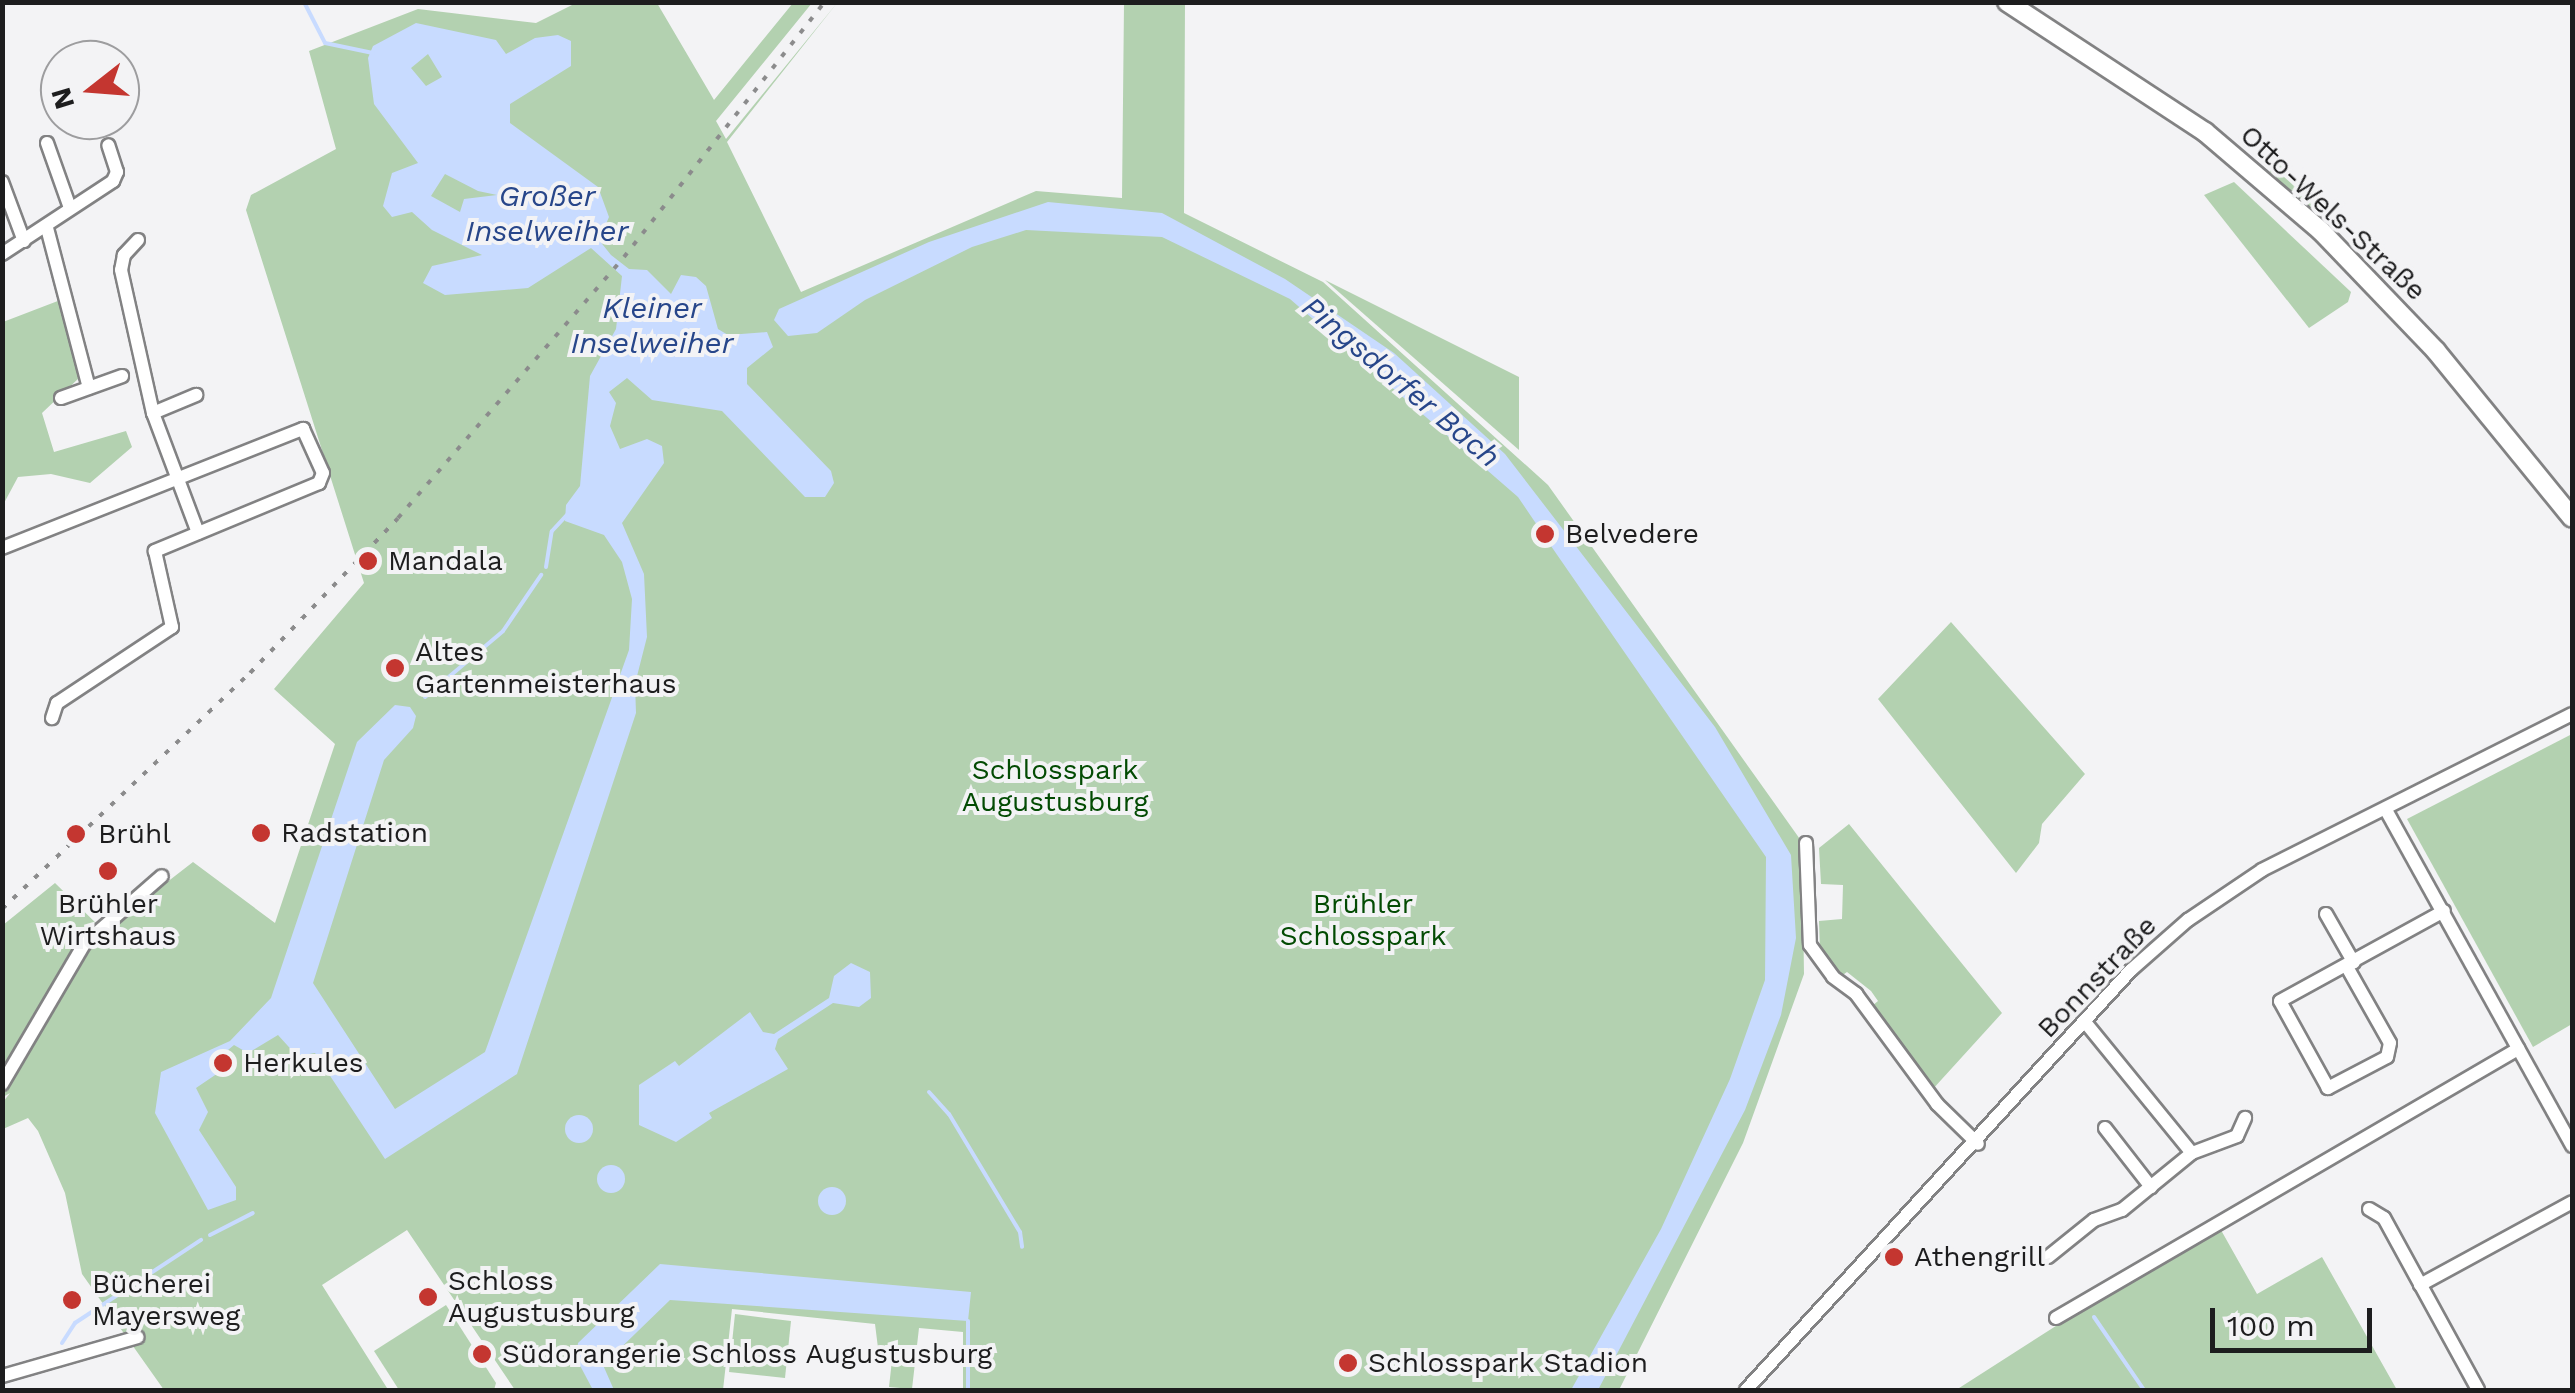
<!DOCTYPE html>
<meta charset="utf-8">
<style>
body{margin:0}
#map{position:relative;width:2575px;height:1393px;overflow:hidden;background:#f3f3f5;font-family:"Work Sans",sans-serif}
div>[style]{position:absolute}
.green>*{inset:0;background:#b3d1b0}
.water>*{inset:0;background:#c8dbff}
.round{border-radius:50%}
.stream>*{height:4px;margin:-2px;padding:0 2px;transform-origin:2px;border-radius:2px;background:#c8dbff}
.roads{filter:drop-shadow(2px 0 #828283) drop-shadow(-2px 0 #828283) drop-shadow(0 2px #828283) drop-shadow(0 -2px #828283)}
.street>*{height:12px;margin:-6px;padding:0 6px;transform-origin:6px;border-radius:6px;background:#fff}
.secondary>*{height:18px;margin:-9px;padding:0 9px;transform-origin:9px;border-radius:9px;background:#fff}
.rail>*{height:4px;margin-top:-2px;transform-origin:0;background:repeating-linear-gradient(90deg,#8b8b8c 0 5px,transparent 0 15px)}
.dots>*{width:28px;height:28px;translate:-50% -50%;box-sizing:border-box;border:5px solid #f3f3f5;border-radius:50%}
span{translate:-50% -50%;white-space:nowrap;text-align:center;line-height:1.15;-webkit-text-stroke:8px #f3f3f5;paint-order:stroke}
.street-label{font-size:28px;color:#1d1d1e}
.poi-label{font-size:28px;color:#1d1d1e}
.left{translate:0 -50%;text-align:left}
.park-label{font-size:28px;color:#034b03}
.water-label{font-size:30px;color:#27468a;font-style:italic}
.frame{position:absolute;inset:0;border:5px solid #1d1d1e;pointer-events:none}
.north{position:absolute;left:40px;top:40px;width:100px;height:100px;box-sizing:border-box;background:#f3f3f5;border:2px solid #9d9d9f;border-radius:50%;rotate:253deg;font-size:28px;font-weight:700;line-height:40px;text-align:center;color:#1d1d1e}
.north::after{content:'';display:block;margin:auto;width:35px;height:45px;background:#c43630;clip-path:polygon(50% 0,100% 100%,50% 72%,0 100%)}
.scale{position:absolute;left:2210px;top:1308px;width:162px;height:45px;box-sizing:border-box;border:5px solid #1d1d1e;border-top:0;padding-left:12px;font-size:30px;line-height:35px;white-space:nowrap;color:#1d1d1e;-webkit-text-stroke:8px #f3f3f5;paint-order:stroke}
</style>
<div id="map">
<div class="green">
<div style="clip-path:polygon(576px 3px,657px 3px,714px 100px,793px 3px,812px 3px,716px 121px,726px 139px,837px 3px,727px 142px,801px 292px,1036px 191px,1122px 198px,1124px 3px,1185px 3px,1184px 213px,1323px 282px,1548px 485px,1802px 842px,1804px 974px,1743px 1143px,1619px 1390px,963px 1390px,963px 1332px,919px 1328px,912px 1389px,889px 1387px,893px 1351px,879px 1356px,875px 1324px,732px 1309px,723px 1390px,515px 1390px,407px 1230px,322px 1285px,387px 1388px,164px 1390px,82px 1274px,65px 1193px,38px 1131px,28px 1118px,3px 1129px,3px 1102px,10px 1093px,3px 1097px,3px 925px,55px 883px,104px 931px,193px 862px,275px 923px,335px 744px,274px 689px,364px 583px,246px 210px,251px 195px,336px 149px,309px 51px,418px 9px,536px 23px)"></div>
<div style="clip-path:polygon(2276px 158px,2280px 159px,2327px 215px,2320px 221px,2268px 176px)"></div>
<div style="clip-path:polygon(2234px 182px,2351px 292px,2348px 302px,2309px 328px,2204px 195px)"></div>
<div style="clip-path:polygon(1325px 280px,1519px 377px,1519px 450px)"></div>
<div style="clip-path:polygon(63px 299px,79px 378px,42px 413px,54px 452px,126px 431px,132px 447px,90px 483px,51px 474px,18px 477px,3px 505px,3px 322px)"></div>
<div style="clip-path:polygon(1951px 622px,2085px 774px,2042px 824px,2039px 843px,2016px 873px,1878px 699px)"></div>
<div style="clip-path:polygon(2572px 734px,2572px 1024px,2533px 1047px,2407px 819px)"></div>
<div style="clip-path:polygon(1849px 824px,2002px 1013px,1932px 1090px,1872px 1006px,1878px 1001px,1871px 991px,1847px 972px,1840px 977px,1820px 950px,1819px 921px,1842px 919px,1843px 885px,1821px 884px,1819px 848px)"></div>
<div style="clip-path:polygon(2217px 1223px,2257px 1294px,2322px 1257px,2397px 1390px,1956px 1390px)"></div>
<div style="clip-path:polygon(446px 1305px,496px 1383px,494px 1390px,399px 1390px,374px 1351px)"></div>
<div style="clip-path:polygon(735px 1314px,791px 1321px,785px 1378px,729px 1372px)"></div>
</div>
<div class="water">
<div style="clip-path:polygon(evenodd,416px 23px,496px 40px,506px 54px,535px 38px,558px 35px,571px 41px,571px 66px,510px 104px,510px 123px,598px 187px,609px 217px,599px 240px,611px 255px,629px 269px,647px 270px,671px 294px,681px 275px,696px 277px,706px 286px,718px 329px,728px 335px,767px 332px,773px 347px,747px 368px,747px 384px,831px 471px,834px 483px,825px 497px,805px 497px,722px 411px,652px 400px,627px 378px,609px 392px,616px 403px,610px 426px,620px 449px,647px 439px,662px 446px,664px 463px,622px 523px,644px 574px,647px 637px,635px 684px,636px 713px,517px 1074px,385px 1159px,315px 1053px,297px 1056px,278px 1035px,248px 1053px,234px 1045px,222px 1055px,224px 1069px,196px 1088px,208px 1112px,199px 1130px,236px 1187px,236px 1200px,208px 1210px,155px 1113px,161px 1072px,230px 1041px,271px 998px,357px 742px,395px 705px,410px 707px,416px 716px,413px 728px,384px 760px,313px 983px,395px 1109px,485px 1052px,629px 650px,632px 599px,622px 562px,604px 535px,565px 521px,566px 505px,580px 486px,590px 376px,616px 329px,622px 276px,591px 248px,528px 288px,445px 295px,423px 283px,432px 266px,482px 255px,432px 230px,412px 212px,392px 217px,383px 206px,392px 173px,418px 163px,374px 104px,368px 58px,373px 46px,416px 23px,428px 54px,442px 77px,426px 86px,411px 68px,428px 54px,416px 23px,445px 174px,478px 191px,497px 195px,464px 199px,460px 212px,431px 196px,445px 174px)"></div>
<div style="clip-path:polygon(1048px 202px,1162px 213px,1285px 279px,1394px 353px,1505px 454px,1715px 727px,1791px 855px,1796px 938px,1781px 1015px,1745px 1110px,1598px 1390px,1571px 1390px,1661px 1229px,1730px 1079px,1765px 980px,1766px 857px,1551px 546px,1553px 529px,1537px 525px,1518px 497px,1290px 299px,1162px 237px,1026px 230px,972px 247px,865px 300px,817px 333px,788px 336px,774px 320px,779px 309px,929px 242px)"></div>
<div style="clip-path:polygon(851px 963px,870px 972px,871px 998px,859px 1007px,833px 1003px,778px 1039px,775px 1049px,788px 1069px,709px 1113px,712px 1118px,676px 1142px,639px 1125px,639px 1085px,675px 1061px,679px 1066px,750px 1012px,763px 1032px,774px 1034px,829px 998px,834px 976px)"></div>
<div class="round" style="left:565px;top:1115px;width:28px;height:28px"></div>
<div class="round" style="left:597px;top:1165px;width:28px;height:28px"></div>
<div class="round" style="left:818px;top:1187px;width:28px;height:28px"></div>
<div style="clip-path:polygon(660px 1264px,971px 1292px,968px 1321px,670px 1300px,603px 1365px,614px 1390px,593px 1390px,576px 1358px,578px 1343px)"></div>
</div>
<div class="stream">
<div style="left:304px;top:2px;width:46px;rotate:62.9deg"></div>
<div style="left:325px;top:43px;width:49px;rotate:11.8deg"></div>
<div style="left:546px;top:567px;width:36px;rotate:-81deg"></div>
<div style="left:552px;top:531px;width:23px;rotate:-47deg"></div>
<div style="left:425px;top:697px;width:102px;rotate:-40.2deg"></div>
<div style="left:503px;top:631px;width:68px;rotate:-55.8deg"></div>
<div style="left:929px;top:1092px;width:30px;rotate:48deg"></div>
<div style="left:949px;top:1114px;width:138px;rotate:59deg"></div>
<div style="left:1020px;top:1232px;width:15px;rotate:82deg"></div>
<div style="left:210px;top:1235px;width:48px;rotate:-27.1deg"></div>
<div style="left:2094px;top:1317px;width:88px;rotate:55.6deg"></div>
<div style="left:62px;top:1343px;width:24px;rotate:-57deg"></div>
<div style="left:75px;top:1323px;width:151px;rotate:-33.4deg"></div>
<div style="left:968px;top:1390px;width:69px;rotate:-90deg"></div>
</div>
<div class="roads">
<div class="street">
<div style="left:47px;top:143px;width:69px;rotate:70.5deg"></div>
<div style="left:2px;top:182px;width:63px;rotate:69.6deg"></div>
<div style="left:47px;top:228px;width:165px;rotate:75.3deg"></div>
<div style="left:138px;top:240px;width:21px;rotate:133deg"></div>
<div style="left:124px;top:255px;width:15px;rotate:101deg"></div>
<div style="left:121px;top:270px;width:147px;rotate:77.4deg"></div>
<div style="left:153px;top:413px;width:128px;rotate:69.4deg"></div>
<div style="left:2px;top:254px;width:133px;rotate:-33.3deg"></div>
<div style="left:113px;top:181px;width:10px;rotate:-66deg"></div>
<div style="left:117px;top:172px;width:28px;rotate:-108deg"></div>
<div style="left:61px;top:398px;width:65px;rotate:-19.8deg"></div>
<div style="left:153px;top:413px;width:47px;rotate:-22.7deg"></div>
<div style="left:2px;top:548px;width:324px;rotate:-21.6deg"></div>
<div style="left:303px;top:429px;width:48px;rotate:65.6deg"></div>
<div style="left:323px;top:473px;width:11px;rotate:112deg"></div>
<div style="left:319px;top:483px;width:178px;rotate:157.5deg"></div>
<div style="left:155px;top:551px;width:78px;rotate:77.4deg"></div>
<div style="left:172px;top:627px;width:138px;rotate:146.5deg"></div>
<div style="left:57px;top:703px;width:16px;rotate:108deg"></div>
<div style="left:2386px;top:810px;width:384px;rotate:61deg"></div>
<div style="left:1806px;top:843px;width:102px;rotate:87.8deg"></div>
<div style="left:1810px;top:945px;width:39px;rotate:54deg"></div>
<div style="left:1833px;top:977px;width:29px;rotate:36deg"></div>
<div style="left:1856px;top:994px;width:137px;rotate:53.6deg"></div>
<div style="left:1937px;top:1104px;width:57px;rotate:44.3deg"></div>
<div style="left:2326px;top:914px;width:56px;rotate:60.3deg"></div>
<div style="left:2347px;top:967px;width:87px;rotate:60.5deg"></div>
<div style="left:2390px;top:1043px;width:14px;rotate:102deg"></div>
<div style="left:2387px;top:1057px;width:67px;rotate:152.3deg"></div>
<div style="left:2328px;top:1088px;width:99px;rotate:-118.9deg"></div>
<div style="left:2280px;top:1001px;width:187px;rotate:-28.8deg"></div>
<div style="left:2085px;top:1022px;width:169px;rotate:50.8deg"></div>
<div style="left:2192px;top:1153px;width:48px;rotate:-20.7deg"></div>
<div style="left:2237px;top:1136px;width:20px;rotate:-66deg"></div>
<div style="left:2px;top:1084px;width:162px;rotate:-59.6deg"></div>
<div style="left:84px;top:944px;width:103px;rotate:-41.1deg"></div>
<div style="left:2105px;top:1128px;width:75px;rotate:52.1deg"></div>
<div style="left:2369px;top:1209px;width:17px;rotate:31deg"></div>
<div style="left:2384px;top:1218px;width:196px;rotate:61.3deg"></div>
<div style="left:2048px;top:1257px;width:59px;rotate:-38.8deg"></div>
<div style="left:2094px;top:1220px;width:30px;rotate:-20deg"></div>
<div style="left:2122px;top:1210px;width:90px;rotate:-39.2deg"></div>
<div style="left:2420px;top:1285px;width:173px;rotate:-28.6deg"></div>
<div style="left:2056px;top:1318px;width:535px;rotate:-30.21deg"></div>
<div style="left:2px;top:1376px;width:141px;rotate:-16deg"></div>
<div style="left:1746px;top:1390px;width:570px;rotate:-47.49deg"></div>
<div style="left:2131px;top:970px;width:76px;rotate:-41.3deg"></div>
<div style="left:2188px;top:920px;width:89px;rotate:-34deg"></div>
<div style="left:2262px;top:870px;width:347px;rotate:-26.7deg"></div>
</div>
<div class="secondary">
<div style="left:2007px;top:2px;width:237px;rotate:33.3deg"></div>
<div style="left:2205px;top:132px;width:153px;rotate:40.5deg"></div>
<div style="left:2321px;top:231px;width:166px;rotate:46.2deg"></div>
<div style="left:2436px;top:351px;width:215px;rotate:50.8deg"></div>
</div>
</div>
<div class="rail">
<div style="left:2px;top:909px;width:342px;rotate:-43.6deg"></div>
<div style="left:250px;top:673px;width:214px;rotate:-46.3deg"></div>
<div style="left:398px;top:518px;width:345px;rotate:-49.1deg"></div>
<div style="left:624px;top:257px;width:325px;rotate:-51.8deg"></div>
</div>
<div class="dots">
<div style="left:1545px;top:534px;background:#c43630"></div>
<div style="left:368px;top:561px;background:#c43630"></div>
<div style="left:395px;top:668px;background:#c43630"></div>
<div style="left:261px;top:833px;background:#c43630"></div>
<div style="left:76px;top:834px;background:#c43630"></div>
<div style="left:108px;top:871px;background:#c43630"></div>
<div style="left:223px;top:1063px;background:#c43630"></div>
<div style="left:1894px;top:1257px;background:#c43630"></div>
<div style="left:428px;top:1297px;background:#c43630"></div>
<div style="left:72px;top:1300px;background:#c43630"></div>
<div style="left:482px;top:1354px;background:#c43630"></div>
<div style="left:1348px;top:1363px;background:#c43630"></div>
</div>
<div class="street-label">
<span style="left:2333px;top:213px;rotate:43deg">Otto-Wels-Straße</span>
<span style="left:2097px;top:977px;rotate:-46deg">Bonnstraße</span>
</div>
<div class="poi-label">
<span class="left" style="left:1565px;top:534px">Belvedere</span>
<span class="left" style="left:388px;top:561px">Mandala</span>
<span class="left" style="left:415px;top:668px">Altes<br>Gartenmeisterhaus</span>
<span class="left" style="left:281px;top:833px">Radstation</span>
<span class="left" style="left:98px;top:834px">Brühl</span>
<span style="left:108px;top:920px">Brühler<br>Wirtshaus</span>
<span class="left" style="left:243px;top:1063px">Herkules</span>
<span class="left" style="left:1914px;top:1257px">Athengrill</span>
<span class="left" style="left:448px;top:1297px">Schloss<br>Augustusburg</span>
<span class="left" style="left:92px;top:1300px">Bücherei<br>Mayersweg</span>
<span class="left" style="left:502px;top:1354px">Südorangerie Schloss Augustusburg</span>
<span class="left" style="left:1368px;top:1363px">Schlosspark Stadion</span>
</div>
<div class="park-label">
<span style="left:1055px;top:786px">Schlosspark<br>Augustusburg</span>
<span style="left:1363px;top:920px">Brühler<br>Schlosspark</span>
</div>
<div class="water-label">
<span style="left:547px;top:213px">Großer<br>Inselweiher</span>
<span style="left:652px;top:325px">Kleiner<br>Inselweiher</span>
<span style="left:1401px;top:382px;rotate:40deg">Pingsdorfer Bach</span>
</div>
<div class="frame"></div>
<div class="north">N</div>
<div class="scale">100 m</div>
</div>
